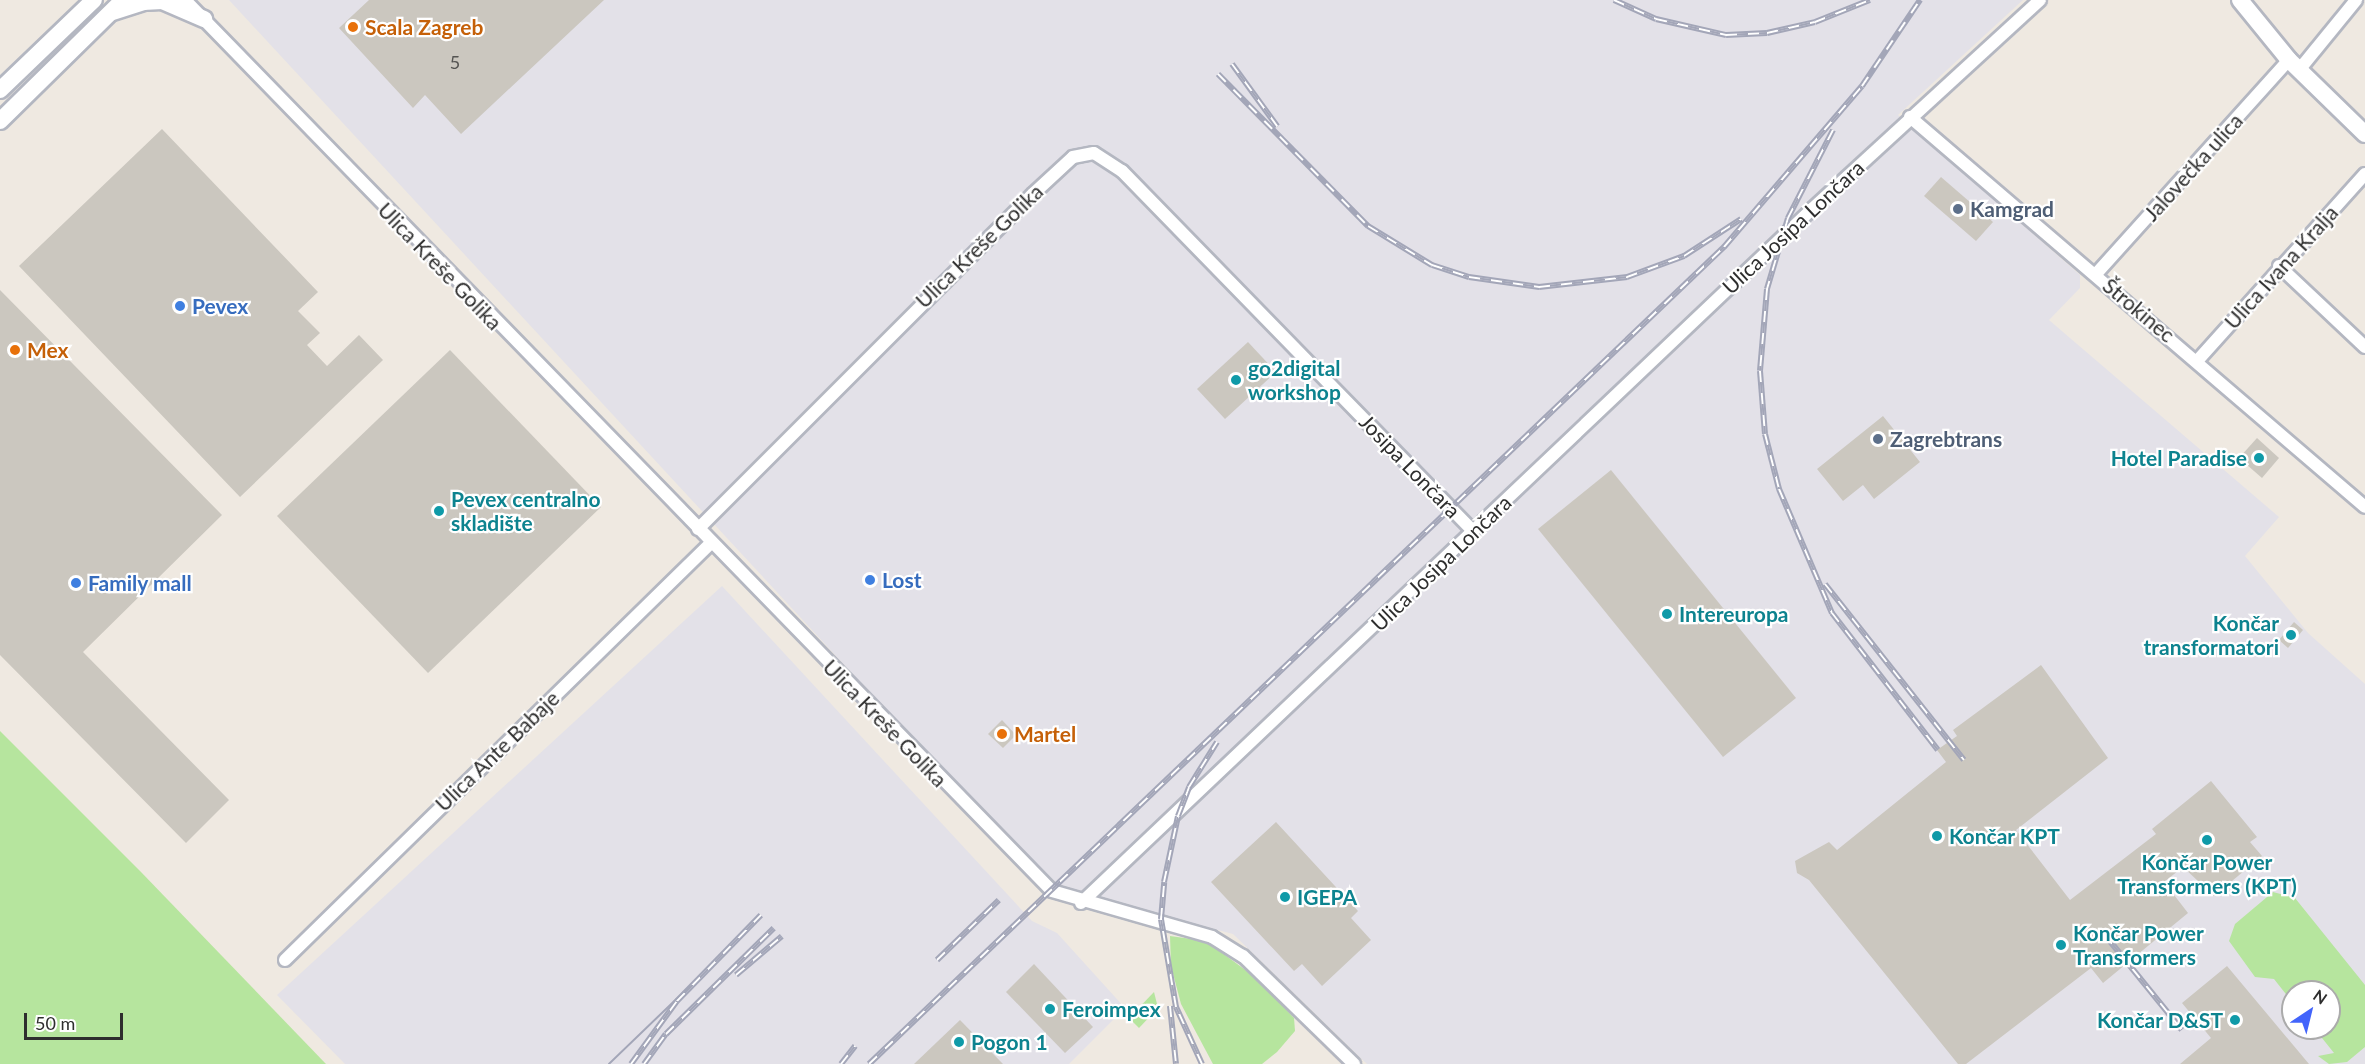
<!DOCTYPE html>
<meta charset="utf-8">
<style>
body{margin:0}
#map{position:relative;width:2365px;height:1064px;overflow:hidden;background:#efe9e1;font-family:Lato,sans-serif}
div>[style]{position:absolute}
.industrial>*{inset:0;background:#e3e1e8}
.green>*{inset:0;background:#b6e59e}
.building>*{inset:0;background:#cbc7bf}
.roads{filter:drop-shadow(2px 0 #b4b7c1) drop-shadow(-2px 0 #b4b7c1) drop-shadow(0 2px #b4b7c1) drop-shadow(0 -2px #b4b7c1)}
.street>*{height:12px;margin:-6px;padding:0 6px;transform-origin:6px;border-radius:6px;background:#fff}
.secondary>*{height:16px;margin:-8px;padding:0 8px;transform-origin:8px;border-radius:8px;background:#fff}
.tram>*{height:1.5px;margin:-0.75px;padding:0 0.75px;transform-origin:0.75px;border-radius:0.75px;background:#a3a6b8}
.rail>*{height:6px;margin-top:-3px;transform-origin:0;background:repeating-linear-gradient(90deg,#fff 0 11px,#a3a6b8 0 22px);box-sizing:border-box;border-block:2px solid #a3a6b8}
.dots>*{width:16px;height:16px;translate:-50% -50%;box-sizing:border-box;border:3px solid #fff;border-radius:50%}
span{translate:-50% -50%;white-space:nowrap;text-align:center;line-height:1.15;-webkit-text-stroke:4.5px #fff;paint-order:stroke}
.number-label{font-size:18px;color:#555452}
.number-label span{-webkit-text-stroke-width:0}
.food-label{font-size:21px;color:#c56008;font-weight:700}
.left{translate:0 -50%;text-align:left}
.street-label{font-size:21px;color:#2e2e2e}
.service-label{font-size:21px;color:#4e5e75;font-weight:700}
.shop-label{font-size:21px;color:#366cbe;font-weight:700}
.culture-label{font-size:21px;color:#0d838f;font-weight:700}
.right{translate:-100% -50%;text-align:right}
.north{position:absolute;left:2281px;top:980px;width:60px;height:60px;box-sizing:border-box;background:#fff;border:2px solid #ababab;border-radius:50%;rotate:35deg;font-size:16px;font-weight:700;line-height:24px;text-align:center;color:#2e2e2e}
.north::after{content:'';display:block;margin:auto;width:21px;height:27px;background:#4264fb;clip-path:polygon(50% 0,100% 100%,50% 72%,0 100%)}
.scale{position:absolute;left:24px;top:1013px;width:99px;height:27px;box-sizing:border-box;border:3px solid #2e2e2e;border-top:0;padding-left:8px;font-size:18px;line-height:21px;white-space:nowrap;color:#2e2e2e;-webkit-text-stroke:4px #fff;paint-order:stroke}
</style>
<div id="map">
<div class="industrial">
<div style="clip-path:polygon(evenodd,229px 0,2023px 0,1898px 115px,2080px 275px,2080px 288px,2049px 320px,2279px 517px,2245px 556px,2308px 633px,2365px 684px,2365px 1064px,1367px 1064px,1233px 934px,1048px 885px,229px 0,2293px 992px,2329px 992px,2329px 1028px,2293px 1028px,2293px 992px)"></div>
<div style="clip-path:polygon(722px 586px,1032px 921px,1057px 933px,1125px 1008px,1069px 1064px,345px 1064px,277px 995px)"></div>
</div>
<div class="green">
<div style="clip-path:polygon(0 731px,141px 872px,326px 1064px,0 1064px)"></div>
<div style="clip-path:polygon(2273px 892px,2295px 898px,2365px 985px,2365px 1047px,2347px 1062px,2329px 1064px,2318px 1056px,2334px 1053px,2314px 1028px,2329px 1028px,2329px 992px,2293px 992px,2293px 1003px,2274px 979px,2255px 977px,2229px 941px,2235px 924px)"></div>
<div style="clip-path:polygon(1170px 936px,1206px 941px,1259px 980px,1294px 1018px,1295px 1031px,1277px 1052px,1262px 1064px,1213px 1064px,1181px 1004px,1171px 966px)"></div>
<div style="clip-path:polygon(1154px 992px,1158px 1008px,1139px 1028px,1129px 1018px)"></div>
</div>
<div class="building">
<div style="clip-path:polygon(369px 0,604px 0,461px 134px,425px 95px,413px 108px,339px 28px)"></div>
<div style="clip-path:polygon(162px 129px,318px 292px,298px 311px,320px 333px,307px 345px,327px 366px,359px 335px,383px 360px,240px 497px,19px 266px)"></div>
<div style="clip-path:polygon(1941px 177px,1993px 222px,1976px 241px,1924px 196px)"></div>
<div style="clip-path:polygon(0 290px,222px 515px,83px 652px,229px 800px,186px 843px,0 655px)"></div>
<div style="clip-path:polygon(1248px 342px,1276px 372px,1225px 419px,1197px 389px)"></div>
<div style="clip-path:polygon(450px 350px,601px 507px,428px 673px,277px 516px)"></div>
<div style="clip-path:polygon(1883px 416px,1920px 462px,1874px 499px,1863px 485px,1843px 501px,1817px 469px)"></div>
<div style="clip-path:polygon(2257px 438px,2279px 458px,2262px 478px,2239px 458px)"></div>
<div style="clip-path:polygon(1611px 470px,1796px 698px,1723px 757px,1538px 529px)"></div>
<div style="clip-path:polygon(2294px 622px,2303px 630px,2288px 648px,2279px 640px)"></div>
<div style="clip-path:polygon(2041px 665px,2108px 758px,2016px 830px,2070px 900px,2156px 834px,2152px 829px,2211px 781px,2257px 837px,2250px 842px,2262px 856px,2214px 896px,2183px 867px,2164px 882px,2188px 913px,2103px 983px,2091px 968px,1966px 1064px,1958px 1064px,1809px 880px,1797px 873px,1795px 861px,1829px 842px,1837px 850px,1946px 762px,1937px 750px,1957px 736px,1953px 730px)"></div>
<div style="clip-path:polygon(1002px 720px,1016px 735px,1003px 748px,988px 734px)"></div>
<div style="clip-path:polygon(1276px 822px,1358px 911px,1351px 918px,1371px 940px,1322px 986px,1302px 964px,1294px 971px,1211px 882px)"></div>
<div style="clip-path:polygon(1034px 964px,1093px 1027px,1065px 1053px,1006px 992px)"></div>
<div style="clip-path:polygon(2227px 966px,2309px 1064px,2180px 1064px,2211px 1038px,2182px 1003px)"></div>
<div style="clip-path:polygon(960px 1020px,1003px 1064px,914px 1064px)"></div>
</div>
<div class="roads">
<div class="street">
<div style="left:185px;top:0;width:1243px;rotate:45.78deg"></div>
<div style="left:1052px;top:891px;width:166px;rotate:16deg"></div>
<div style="left:1212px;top:937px;width:36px;rotate:32deg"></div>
<div style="left:1243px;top:956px;width:155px;rotate:44.2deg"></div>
<div style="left:2299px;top:70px;width:90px;rotate:-50.8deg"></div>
<div style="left:1910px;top:117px;width:599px;rotate:40.6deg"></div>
<div style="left:2279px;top:266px;width:118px;rotate:43.3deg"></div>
<div style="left:2096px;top:274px;width:288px;rotate:-48deg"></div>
<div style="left:2198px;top:360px;width:250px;rotate:-48.1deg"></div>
<div style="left:698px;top:529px;width:474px;rotate:-45deg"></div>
<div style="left:1033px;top:194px;width:54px;rotate:-42.8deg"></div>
<div style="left:1073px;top:157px;width:21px;rotate:-11deg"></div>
<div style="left:1094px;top:153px;width:33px;rotate:33deg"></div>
<div style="left:1122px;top:171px;width:503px;rotate:45.73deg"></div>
<div style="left:1081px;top:903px;width:1008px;rotate:-43.51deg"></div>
<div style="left:1812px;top:209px;width:309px;rotate:-42.5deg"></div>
<div style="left:285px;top:960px;width:596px;rotate:-44.39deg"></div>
</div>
<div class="secondary">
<div style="left:2240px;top:0;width:77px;rotate:50.8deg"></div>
<div style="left:2289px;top:60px;width:106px;rotate:44.2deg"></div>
<div style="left:113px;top:12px;width:32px;rotate:-18deg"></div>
<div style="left:143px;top:2px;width:19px;rotate:-3deg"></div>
<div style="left:162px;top:1px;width:46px;rotate:23.2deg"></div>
<div style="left:0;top:90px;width:130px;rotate:-43.8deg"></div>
<div style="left:0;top:121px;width:173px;rotate:-44.5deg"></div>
</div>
</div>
<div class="tram">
<div style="left:609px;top:1064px;width:112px;rotate:-43.9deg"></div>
</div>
<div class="rail">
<div style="left:1614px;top:0;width:46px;rotate:24.3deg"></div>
<div style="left:1656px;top:19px;width:72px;rotate:12.9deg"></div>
<div style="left:1726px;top:35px;width:41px;rotate:-2.8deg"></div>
<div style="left:1767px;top:33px;width:49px;rotate:-12.9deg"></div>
<div style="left:1815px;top:22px;width:59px;rotate:-21.8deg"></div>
<div style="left:1232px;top:64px;width:77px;rotate:54deg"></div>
<div style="left:1218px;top:74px;width:214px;rotate:45.4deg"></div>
<div style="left:1368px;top:226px;width:75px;rotate:31.4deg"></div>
<div style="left:1432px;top:265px;width:39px;rotate:18deg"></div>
<div style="left:1469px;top:277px;width:71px;rotate:8.1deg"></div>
<div style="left:1539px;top:287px;width:89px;rotate:-6.5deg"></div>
<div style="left:1627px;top:277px;width:61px;rotate:-20.2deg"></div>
<div style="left:1684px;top:256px;width:68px;rotate:-33deg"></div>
<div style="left:1833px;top:130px;width:99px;rotate:117.1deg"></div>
<div style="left:1788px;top:218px;width:74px;rotate:106.5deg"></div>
<div style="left:1767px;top:289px;width:82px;rotate:94.9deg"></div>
<div style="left:1760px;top:371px;width:63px;rotate:85.5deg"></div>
<div style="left:1765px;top:434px;width:57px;rotate:75.7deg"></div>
<div style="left:1779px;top:489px;width:135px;rotate:66.9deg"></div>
<div style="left:1832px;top:613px;width:173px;rotate:52.3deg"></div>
<div style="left:1825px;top:584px;width:224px;rotate:51.7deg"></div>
<div style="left:2105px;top:935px;width:122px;rotate:51deg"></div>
<div style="left:937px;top:960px;width:86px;rotate:-44.1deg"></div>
<div style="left:736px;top:975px;width:60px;rotate:-40.3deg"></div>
<div style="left:1170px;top:1006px;width:58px;rotate:84.1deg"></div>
<div style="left:631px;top:1064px;width:78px;rotate:-53.9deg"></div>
<div style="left:677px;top:1001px;width:120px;rotate:-45.7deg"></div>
<div style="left:644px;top:1064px;width:37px;rotate:-54deg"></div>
<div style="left:666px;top:1034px;width:151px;rotate:-44.5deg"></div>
<div style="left:841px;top:1064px;width:23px;rotate:-52deg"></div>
<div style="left:869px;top:1064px;width:1183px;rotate:-43.7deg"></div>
<div style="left:1724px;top:247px;width:212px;rotate:-49.4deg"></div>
<div style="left:1862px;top:86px;width:104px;rotate:-56deg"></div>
<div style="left:1202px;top:1064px;width:63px;rotate:-114.5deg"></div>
<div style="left:1176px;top:1007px;width:89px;rotate:-99.7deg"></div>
<div style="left:1161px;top:919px;width:37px;rotate:-85deg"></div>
<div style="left:1164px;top:882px;width:67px;rotate:-78deg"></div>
<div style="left:1178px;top:816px;width:31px;rotate:-69deg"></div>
<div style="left:1189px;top:787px;width:53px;rotate:-58.1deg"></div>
</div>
<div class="dots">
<div style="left:353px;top:27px;background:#e8710a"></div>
<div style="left:1958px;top:209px;background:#5c6f8a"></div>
<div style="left:180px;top:306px;background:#3f7fe0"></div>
<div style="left:15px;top:350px;background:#e8710a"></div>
<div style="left:1236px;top:380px;background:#0f9aa8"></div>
<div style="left:1878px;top:439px;background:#5c6f8a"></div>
<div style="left:2259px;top:458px;background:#0f9aa8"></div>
<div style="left:439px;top:511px;background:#0f9aa8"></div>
<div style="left:870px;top:580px;background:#3f7fe0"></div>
<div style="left:76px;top:583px;background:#3f7fe0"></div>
<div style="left:1667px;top:614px;background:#0f9aa8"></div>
<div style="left:2291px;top:635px;background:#0f9aa8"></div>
<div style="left:1002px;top:734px;background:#e8710a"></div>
<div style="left:1937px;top:836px;background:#0f9aa8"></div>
<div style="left:2207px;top:840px;background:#0f9aa8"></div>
<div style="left:1285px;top:897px;background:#0f9aa8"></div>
<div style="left:2061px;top:945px;background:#0f9aa8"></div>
<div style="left:1050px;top:1009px;background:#0f9aa8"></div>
<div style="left:2235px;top:1020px;background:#0f9aa8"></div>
<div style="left:959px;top:1042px;background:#0f9aa8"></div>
</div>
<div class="number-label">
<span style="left:455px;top:62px">5</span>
</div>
<div class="food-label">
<span class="left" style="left:365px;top:27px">Scala Zagreb</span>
<span class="left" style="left:27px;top:350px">Mex</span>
<span class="left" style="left:1014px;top:734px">Martel</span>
</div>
<div class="street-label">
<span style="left:2193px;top:167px;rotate:-48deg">Jalovečka ulica</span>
<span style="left:1793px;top:227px;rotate:-43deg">Ulica Josipa Lončara</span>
<span style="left:979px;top:246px;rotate:-44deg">Ulica Kreše Golika</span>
<span style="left:440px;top:266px;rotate:46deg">Ulica Kreše Golika</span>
<span style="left:2281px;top:267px;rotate:-48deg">Ulica Ivana Kralja</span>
<span style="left:2139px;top:310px;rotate:40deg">Štrokinec</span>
<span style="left:1410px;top:466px;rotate:46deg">Josipa Lončara</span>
<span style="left:1441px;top:563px;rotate:-44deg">Ulica Josipa Lončara</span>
<span style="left:885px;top:723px;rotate:46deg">Ulica Kreše Golika</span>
<span style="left:497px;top:751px;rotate:-44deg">Ulica Ante Babaje</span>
</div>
<div class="service-label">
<span class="left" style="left:1970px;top:209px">Kamgrad</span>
<span class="left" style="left:1890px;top:439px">Zagrebtrans</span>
</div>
<div class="shop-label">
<span class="left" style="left:192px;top:306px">Pevex</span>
<span class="left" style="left:882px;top:580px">Lost</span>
<span class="left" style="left:88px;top:583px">Family mall</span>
</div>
<div class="culture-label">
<span class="left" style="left:1248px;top:380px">go2digital<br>workshop</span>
<span class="right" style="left:2247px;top:458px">Hotel Paradise</span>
<span class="left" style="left:451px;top:511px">Pevex centralno<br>skladište</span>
<span class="left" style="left:1679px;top:614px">Intereuropa</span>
<span class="right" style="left:2279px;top:635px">Končar<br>transformatori</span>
<span class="left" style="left:1949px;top:836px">Končar KPT</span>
<span style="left:2207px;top:874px">Končar Power<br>Transformers (KPT)</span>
<span class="left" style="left:1297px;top:897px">IGEPA</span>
<span class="left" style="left:2073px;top:945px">Končar Power<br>Transformers</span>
<span class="left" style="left:1062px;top:1009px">Feroimpex</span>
<span class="right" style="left:2223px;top:1020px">Končar D&amp;ST</span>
<span class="left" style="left:971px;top:1042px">Pogon 1</span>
</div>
<div class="north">N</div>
<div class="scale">50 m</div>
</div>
